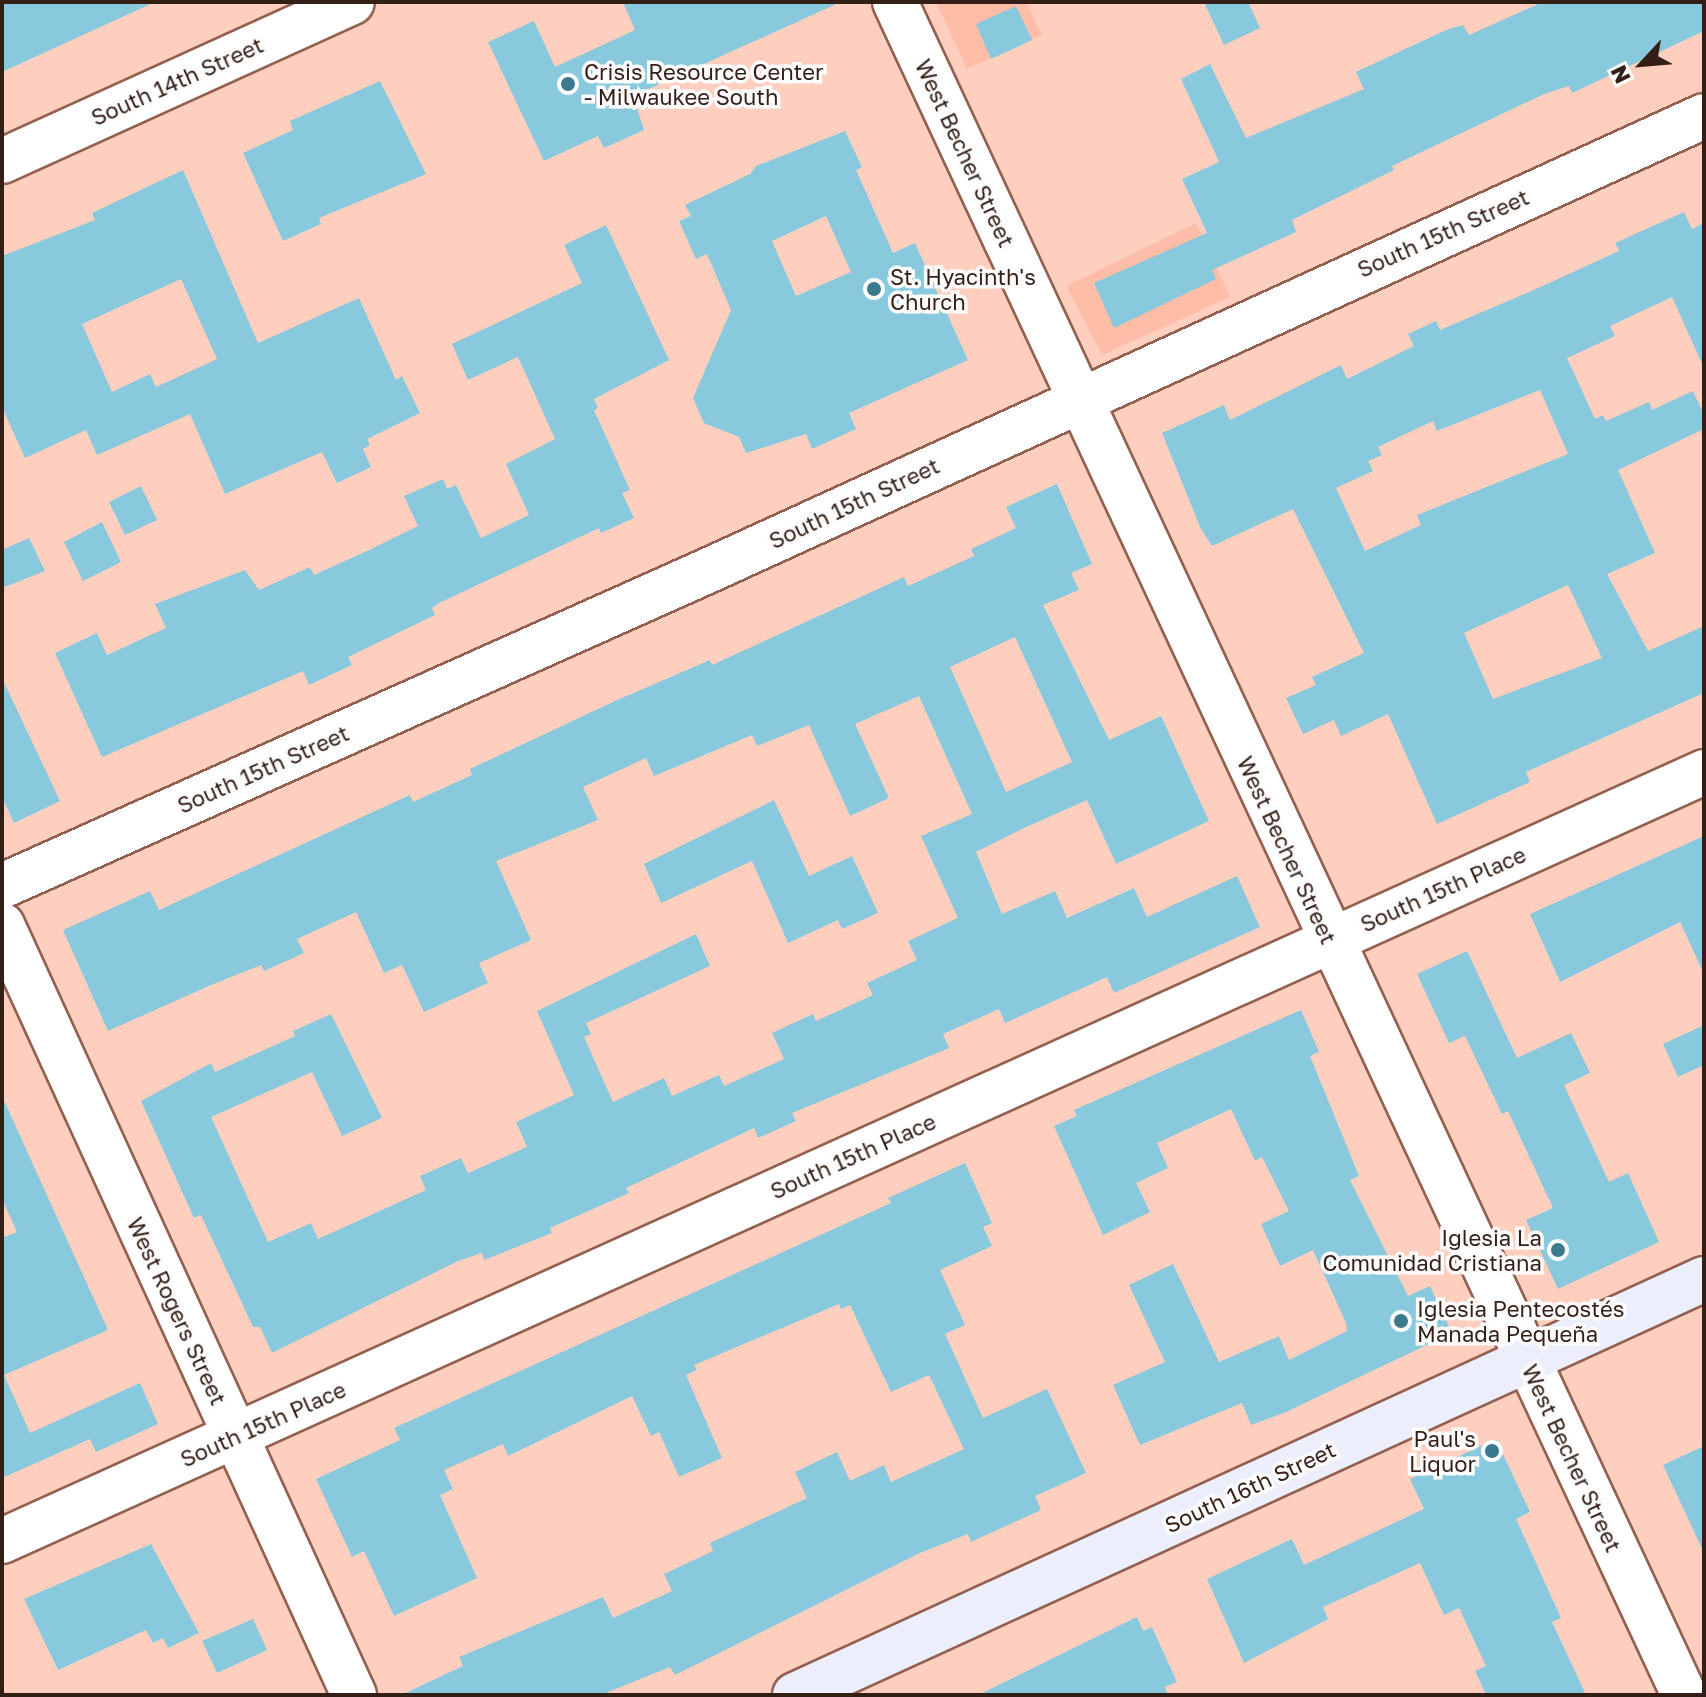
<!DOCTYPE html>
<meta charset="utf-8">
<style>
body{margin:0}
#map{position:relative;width:1706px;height:1697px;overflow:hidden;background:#fecfbf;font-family:"Golos Text",sans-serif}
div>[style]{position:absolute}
.built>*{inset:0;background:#febda7}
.building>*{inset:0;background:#88c9dd}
.roads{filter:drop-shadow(2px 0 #93604f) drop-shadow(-2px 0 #93604f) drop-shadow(0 2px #93604f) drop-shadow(0 -2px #93604f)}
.minor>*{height:44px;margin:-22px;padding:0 22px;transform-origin:22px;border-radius:22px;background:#fff}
.tertiary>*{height:44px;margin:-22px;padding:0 22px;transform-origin:22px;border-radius:22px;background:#fff}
.secondary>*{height:44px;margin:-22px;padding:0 22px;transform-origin:22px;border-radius:22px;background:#eceefc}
.dots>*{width:22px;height:22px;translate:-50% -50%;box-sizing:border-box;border:4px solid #fcfcfc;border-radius:50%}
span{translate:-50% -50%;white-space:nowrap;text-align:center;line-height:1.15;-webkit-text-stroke:7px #fcfcfc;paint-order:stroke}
.poi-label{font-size:22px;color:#341f17}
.left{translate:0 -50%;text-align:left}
.right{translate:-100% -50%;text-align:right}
.street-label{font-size:22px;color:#341f17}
.frame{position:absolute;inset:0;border:4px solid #341f17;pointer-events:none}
.north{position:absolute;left:1602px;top:24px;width:80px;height:80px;-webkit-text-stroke:6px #fcfcfc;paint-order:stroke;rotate:244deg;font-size:22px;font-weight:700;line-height:32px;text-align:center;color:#341f17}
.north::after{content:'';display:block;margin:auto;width:28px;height:36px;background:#341f17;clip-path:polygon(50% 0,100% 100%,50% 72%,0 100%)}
</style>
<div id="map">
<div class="built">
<div style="clip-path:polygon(936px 2px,1026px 2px,1042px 35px,967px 69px)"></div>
<div style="clip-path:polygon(1196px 223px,1230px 297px,1102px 355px,1066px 286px)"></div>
</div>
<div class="building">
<div style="clip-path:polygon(2px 2px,155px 2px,2px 72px)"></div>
<div style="clip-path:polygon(623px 2px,841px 2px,633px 96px,644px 130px,604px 148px,598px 136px,544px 161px,488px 42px,534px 21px,555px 67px,635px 30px)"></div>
<div style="clip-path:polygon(1204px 2px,1248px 2px,1260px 28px,1224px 45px)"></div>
<div style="clip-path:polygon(1543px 2px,1704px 2px,1704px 31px,1572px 93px,1569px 86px,1544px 94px,1392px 166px,1394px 170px,1292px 220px,1296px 232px,1212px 270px,1216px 279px,1114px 328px,1094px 283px,1207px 233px,1182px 179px,1219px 162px,1181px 79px,1210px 64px,1246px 138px,1364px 89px,1356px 72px,1446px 30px,1463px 25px,1469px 35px)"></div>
<div style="clip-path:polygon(1016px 6px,1032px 40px,991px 59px,976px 24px)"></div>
<div style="clip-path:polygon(380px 81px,426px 174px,319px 218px,321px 224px,283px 241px,243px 153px,293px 130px,290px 121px)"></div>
<div style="clip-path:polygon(evenodd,845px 131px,862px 167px,856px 170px,893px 253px,915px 243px,968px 360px,849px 413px,856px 429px,812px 449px,806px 434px,746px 453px,739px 437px,704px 423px,693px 398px,731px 310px,707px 254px,696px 259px,679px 221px,691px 216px,685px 205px,750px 174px,756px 166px,845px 131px,826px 216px,851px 272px,796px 296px,772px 241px,826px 216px)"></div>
<div style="clip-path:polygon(evenodd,183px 170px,258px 343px,359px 298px,396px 380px,402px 376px,420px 413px,367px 439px,370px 445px,363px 449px,371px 467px,337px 483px,322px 452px,225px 494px,190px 414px,97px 455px,86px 430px,25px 458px,2px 407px,2px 256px,95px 220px,92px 213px,183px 170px,181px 279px,217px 359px,156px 387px,150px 374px,112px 392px,82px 324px,181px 279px)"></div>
<div style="clip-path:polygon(evenodd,1684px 212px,1692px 229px,1704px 223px,1704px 368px,1672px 297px,1610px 326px,1615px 336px,1567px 358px,1595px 419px,1603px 415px,1606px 421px,1649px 402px,1652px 410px,1693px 391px,1704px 415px,1704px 429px,1618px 470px,1655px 553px,1607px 574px,1648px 651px,1704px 626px,1704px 693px,1526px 772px,1530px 782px,1437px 824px,1388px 714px,1341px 736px,1334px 720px,1303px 734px,1286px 698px,1316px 685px,1312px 677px,1364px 653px,1293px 509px,1212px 546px,1200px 527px,1162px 433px,1224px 405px,1230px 420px,1341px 365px,1347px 379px,1414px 346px,1408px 334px,1436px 321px,1440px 330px,1536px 289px,1619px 251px,1615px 243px,1684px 212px,1540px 390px,1568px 454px,1417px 515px,1421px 525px,1365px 551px,1336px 488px,1373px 471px,1368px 461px,1382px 455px,1378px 447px,1433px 421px,1437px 431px,1540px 390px,1684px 212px,1568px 585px,1602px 658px,1493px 699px,1464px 633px,1568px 585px)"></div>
<div style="clip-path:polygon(606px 225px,669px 360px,594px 399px,598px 408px,594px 410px,630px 490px,622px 493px,634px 518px,601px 533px,599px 528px,439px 603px,432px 608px,435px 615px,348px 657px,352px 665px,309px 685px,303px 671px,102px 757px,55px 653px,97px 633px,107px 655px,166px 628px,155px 604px,245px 570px,259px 590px,310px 567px,314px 575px,369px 550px,418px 526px,404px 496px,443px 479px,447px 489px,456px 485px,481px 538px,529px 515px,506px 464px,555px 439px,518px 357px,468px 380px,452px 344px,582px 283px,564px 245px)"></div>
<div style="clip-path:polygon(evenodd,1057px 484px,1092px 564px,1071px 573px,1079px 590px,1043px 605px,1109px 740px,1161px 716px,1209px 821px,1116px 864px,1087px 800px,1024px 828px,976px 852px,1002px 914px,1055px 891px,1067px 918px,1134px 888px,1147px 917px,1237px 876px,1260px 927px,1114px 993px,1107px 977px,1005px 1023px,999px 1009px,943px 1034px,949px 1048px,792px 1113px,796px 1121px,758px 1138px,754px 1128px,626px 1188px,629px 1193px,550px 1228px,552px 1233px,484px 1260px,482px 1253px,458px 1261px,272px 1353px,260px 1327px,253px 1327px,201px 1215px,194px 1218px,141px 1101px,211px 1063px,215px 1072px,295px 1036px,293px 1031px,331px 1014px,382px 1118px,342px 1136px,312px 1072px,211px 1117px,268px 1242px,311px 1223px,318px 1239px,426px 1190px,420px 1176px,461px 1158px,468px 1173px,527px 1147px,516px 1122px,574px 1095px,537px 1011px,696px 934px,710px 966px,586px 1023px,591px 1034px,584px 1037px,613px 1102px,664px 1078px,672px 1096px,719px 1075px,724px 1086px,784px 1059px,772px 1033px,813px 1014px,816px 1021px,873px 995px,867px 983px,917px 960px,908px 941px,958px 918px,921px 836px,972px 814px,919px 696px,855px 724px,889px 798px,850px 816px,809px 725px,757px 746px,752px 735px,654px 776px,646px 758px,583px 787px,598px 820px,496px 861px,531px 940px,479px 963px,488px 983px,424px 1012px,402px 965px,384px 973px,356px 912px,297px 939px,304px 953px,264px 971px,261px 965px,211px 985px,108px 1031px,63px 930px,150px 891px,159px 910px,410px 795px,413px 802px,472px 775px,470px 769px,615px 701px,710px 660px,712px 665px,904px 577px,908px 586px,974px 556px,971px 549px,1016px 528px,1006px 507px,1057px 484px,1015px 637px,1072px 762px,1006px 792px,950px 667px,1015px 637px)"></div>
<div style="clip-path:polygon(141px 486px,157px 520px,125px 535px,109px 502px)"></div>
<div style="clip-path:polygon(102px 522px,121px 562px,83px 581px,64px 542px)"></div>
<div style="clip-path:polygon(29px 538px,45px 571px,2px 588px,2px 550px)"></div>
<div style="clip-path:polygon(2px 678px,60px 801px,14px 823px,2px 797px)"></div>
<div style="clip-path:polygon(774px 800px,809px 876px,852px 856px,878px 913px,842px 929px,838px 920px,788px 943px,752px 861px,661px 903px,644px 864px)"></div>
<div style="clip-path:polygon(1704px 836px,1704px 974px,1680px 922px,1560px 982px,1530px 914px)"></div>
<div style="clip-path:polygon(1467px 951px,1517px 1058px,1571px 1033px,1590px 1073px,1564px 1085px,1609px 1182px,1628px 1173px,1659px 1242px,1558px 1289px,1526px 1220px,1553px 1208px,1508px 1111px,1502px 1114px,1465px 1036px,1449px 1043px,1417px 974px)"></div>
<div style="clip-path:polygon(1301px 1010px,1319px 1052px,1310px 1056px,1359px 1176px,1350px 1180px,1408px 1296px,1430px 1286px,1452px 1333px,1286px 1412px,1251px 1425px,1242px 1403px,1140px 1445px,1113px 1385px,1165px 1362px,1129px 1285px,1173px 1264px,1219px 1362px,1279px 1336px,1289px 1360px,1347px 1331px,1346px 1323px,1313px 1250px,1280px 1266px,1261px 1224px,1289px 1211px,1262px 1157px,1255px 1161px,1231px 1109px,1157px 1143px,1168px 1168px,1136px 1183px,1150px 1212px,1103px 1235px,1054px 1126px,1077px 1116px,1074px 1110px)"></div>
<div style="clip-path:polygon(1704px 1025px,1704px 1065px,1678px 1077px,1663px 1044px)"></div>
<div style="clip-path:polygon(2px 1096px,108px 1330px,4px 1375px,30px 1433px,140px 1383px,158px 1424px,96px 1452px,90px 1439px,2px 1478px,2px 1238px,17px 1232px,2px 1199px)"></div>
<div style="clip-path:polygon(965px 1163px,992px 1223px,983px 1227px,992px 1246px,940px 1270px,965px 1325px,945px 1334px,983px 1418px,1047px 1389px,1086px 1473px,1035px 1496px,1041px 1510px,971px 1542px,968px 1534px,920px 1553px,675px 1675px,670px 1667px,601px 1695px,401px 1695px,463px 1666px,459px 1657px,603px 1597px,613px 1618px,672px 1591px,664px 1574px,713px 1551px,710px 1543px,807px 1498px,795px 1472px,837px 1452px,850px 1481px,884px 1465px,891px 1482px,964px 1449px,929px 1375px,891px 1392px,850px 1305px,841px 1309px,839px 1304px,694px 1365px,697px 1370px,686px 1375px,722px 1458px,679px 1477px,659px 1432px,651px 1436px,632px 1396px,508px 1456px,503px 1444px,444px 1470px,453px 1489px,440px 1495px,477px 1578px,394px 1616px,364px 1551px,352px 1557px,316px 1479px,400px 1440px,394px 1428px,891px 1203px,888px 1198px)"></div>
<div style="clip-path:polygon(1496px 1439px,1530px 1512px,1516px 1519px,1561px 1618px,1552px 1622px,1586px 1695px,1486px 1695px,1475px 1671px,1486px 1666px,1459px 1608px,1444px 1615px,1420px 1563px,1323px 1607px,1328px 1619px,1244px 1663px,1207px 1579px,1292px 1539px,1304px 1565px,1424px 1509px,1410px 1479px)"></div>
<div style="clip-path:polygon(1704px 1446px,1704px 1553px,1663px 1465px)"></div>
<div style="clip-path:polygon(151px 1544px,199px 1633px,168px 1648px,163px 1638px,153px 1643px,146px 1630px,58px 1670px,24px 1599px)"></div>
<div style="clip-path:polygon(1137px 1617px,1143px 1631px,1152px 1627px,1177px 1682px,1165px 1687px,1168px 1695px,978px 1695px)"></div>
<div style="clip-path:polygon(253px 1619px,267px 1650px,217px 1673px,202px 1641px)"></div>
</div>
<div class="roads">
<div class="minor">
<div style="left:2px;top:161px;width:384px;rotate:-24.4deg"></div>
<div style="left:2px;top:886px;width:770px;rotate:-24.07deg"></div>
<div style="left:705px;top:572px;width:1098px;rotate:-24.53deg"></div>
<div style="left:2px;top:925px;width:847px;rotate:65.43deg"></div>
<div style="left:2px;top:1541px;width:1868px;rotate:-24.31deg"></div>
</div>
<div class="tertiary">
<div style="left:895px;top:2px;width:1868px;rotate:65.01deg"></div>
</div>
<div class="secondary">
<div style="left:795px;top:1695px;width:1000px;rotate:-24.59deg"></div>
</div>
</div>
<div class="dots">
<div style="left:568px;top:84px;background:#397a8d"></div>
<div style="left:874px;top:289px;background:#397a8d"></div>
<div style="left:1558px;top:1250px;background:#397a8d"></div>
<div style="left:1401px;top:1321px;background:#397a8d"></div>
<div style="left:1492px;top:1451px;background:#397a8d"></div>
</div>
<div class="poi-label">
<span class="left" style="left:584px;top:84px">Crisis Resource Center<br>- Milwaukee South</span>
<span class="left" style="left:890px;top:289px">St. Hyacinth's<br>Church</span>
<span class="right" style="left:1542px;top:1250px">Iglesia La<br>Comunidad Cristiana</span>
<span class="left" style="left:1417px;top:1321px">Iglesia Pentecostés<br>Manada Pequeña</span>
<span class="right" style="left:1476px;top:1451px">Paul's<br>Liquor</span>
</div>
<div class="street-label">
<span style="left:177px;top:81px;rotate:-24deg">South 14th Street</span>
<span style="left:965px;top:153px;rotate:65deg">West Becher Street</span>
<span style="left:1443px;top:233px;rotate:-24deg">South 15th Street</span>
<span style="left:854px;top:503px;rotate:-25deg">South 15th Street</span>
<span style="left:263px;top:769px;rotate:-24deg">South 15th Street</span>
<span style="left:1287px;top:850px;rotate:65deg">West Becher Street</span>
<span style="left:1443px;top:889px;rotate:-24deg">South 15th Place</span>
<span style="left:853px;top:1156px;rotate:-24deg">South 15th Place</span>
<span style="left:177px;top:1311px;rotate:65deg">West Rogers Street</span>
<span style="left:263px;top:1424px;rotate:-24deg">South 15th Place</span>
<span style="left:1572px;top:1458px;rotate:65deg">West Becher Street</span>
<span style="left:1250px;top:1487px;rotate:-25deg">South 16th Street</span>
</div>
<div class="frame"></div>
<div class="north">N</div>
</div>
